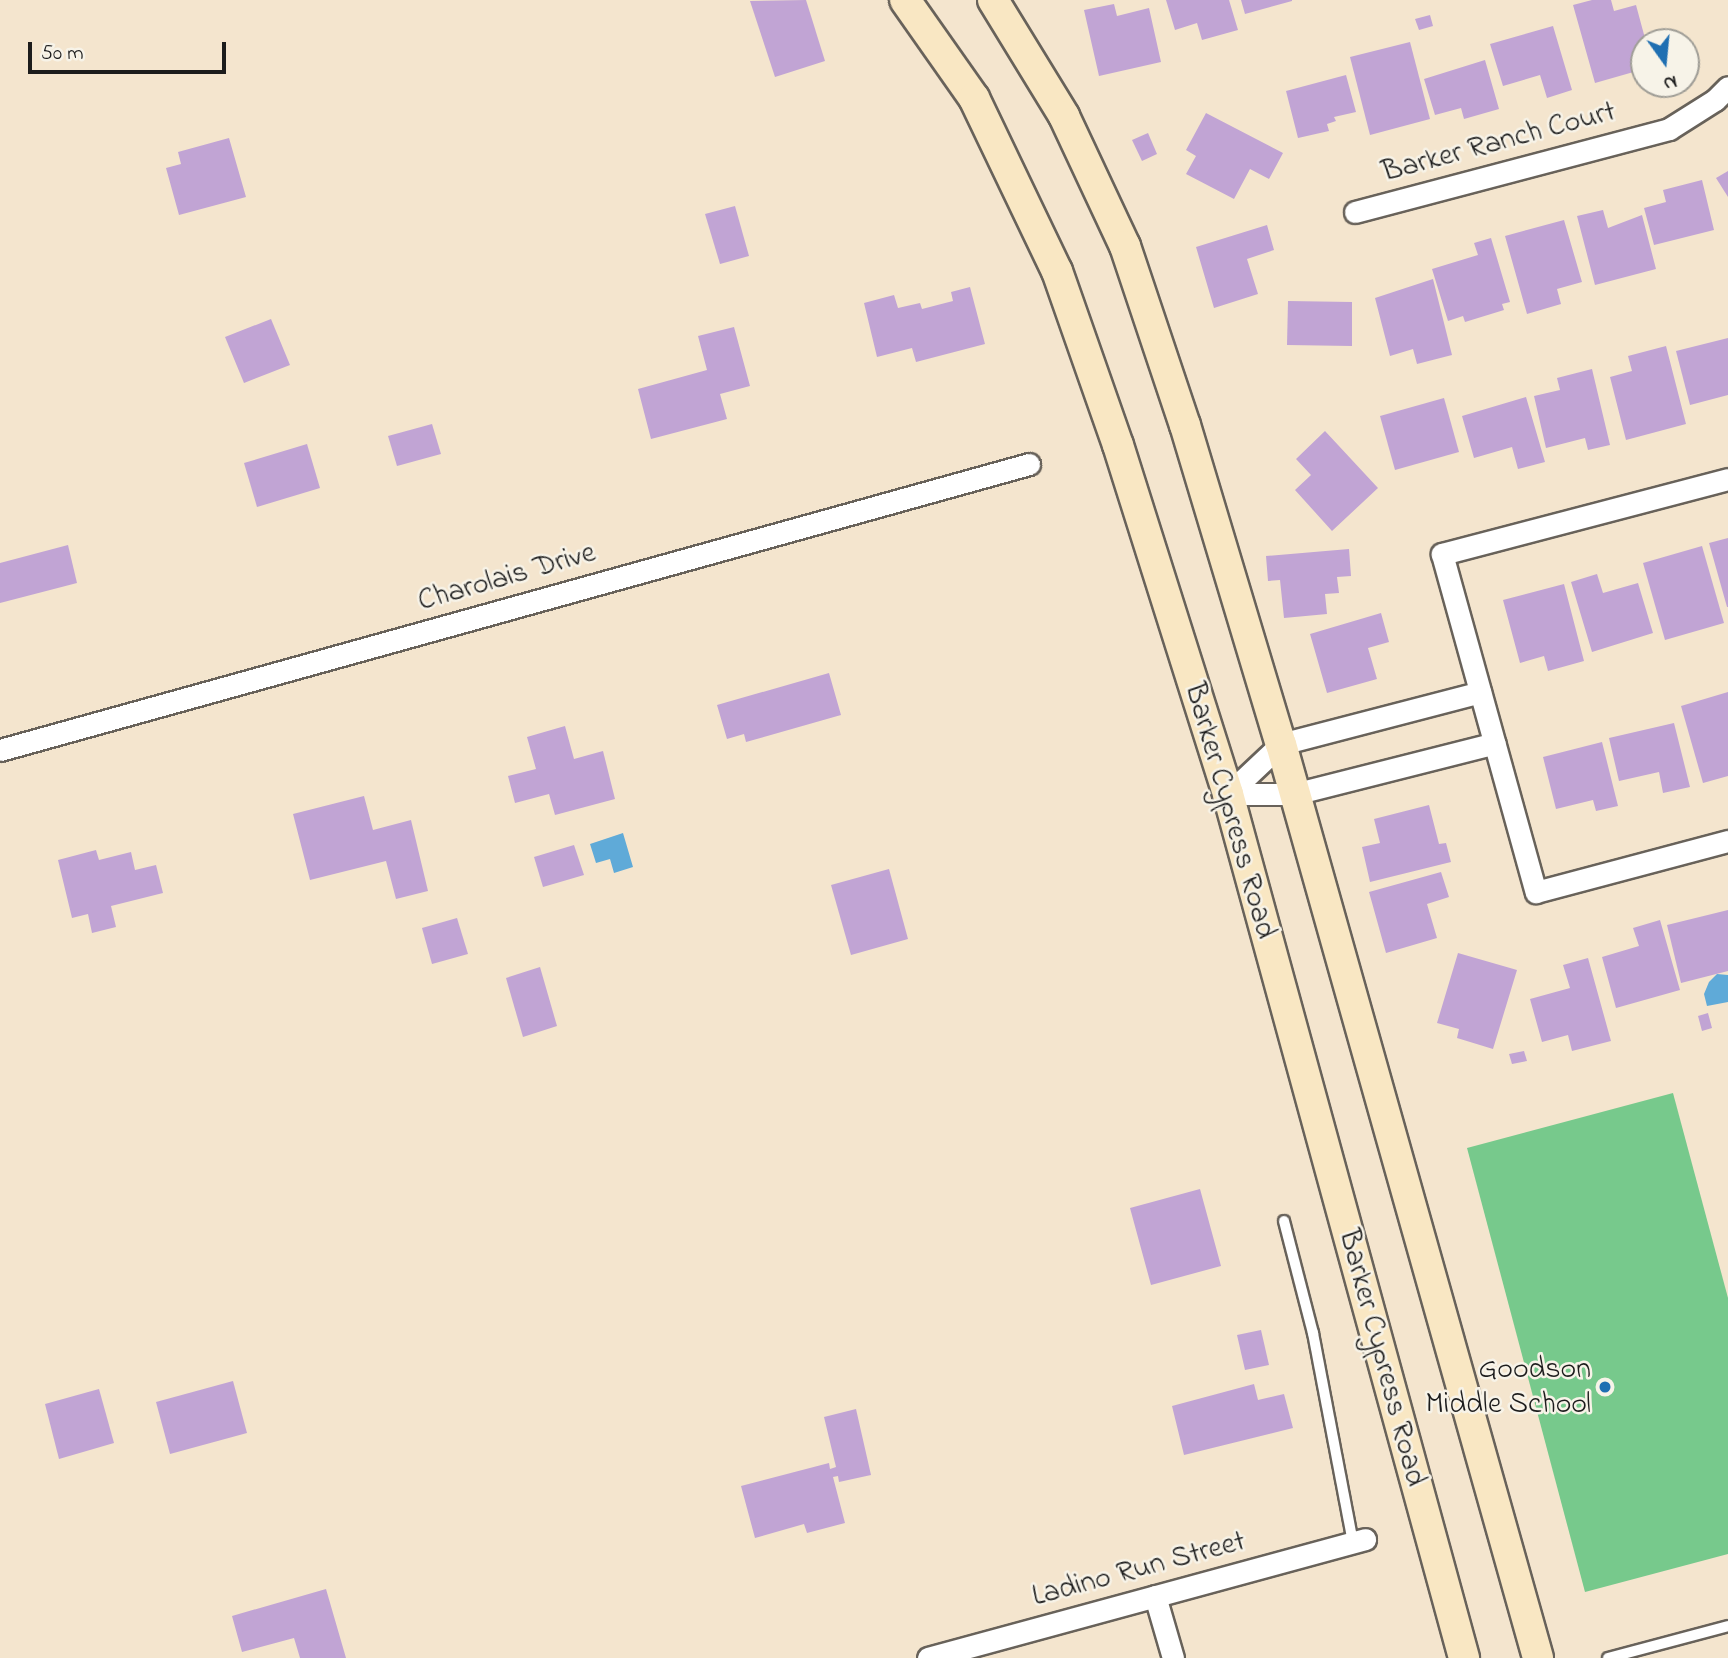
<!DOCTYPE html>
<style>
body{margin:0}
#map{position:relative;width:1728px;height:1658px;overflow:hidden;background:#f4e5ce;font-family:"Indie Flower",sans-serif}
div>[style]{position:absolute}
.green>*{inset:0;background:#77c98c}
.water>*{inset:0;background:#5faad8}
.building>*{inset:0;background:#c1a4d4}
.roads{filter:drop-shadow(2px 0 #68625a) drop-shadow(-2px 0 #68625a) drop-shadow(0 2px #68625a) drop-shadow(0 -2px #68625a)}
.service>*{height:10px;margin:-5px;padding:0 5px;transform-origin:5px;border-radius:5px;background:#fff}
.minor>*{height:21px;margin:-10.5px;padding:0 10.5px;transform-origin:10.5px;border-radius:10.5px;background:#fff}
.secondary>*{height:30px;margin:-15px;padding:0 15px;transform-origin:15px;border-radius:15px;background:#f9e7c3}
.dots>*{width:19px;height:19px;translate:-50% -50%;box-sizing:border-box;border:4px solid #f7f3e8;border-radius:50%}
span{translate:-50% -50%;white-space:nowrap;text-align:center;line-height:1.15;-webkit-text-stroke:5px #f7f3e8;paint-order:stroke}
.street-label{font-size:30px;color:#1c1c1c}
.poi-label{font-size:30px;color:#1c1c1c}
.right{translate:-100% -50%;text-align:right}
.north{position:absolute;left:1630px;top:28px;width:70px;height:70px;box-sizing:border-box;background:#f7f3e8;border:2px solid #9f9d96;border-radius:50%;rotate:165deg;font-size:19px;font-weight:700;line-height:28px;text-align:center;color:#1c1c1c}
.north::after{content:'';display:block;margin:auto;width:24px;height:32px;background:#1f6fb2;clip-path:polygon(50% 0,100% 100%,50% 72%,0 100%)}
.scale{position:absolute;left:28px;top:42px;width:198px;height:32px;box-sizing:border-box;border:4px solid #1c1c1c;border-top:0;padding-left:9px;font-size:21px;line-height:24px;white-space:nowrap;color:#1c1c1c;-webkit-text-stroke:5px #f7f3e8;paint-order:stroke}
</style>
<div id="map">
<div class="green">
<div style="clip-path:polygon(1673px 1093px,1728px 1298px,1728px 1554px,1585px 1592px,1467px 1148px)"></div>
</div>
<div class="water">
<div style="clip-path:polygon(623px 833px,633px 867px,614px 873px,610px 859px,596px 863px,590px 844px)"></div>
<div style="clip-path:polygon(1728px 975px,1728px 1002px,1707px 1006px,1704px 994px,1709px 982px,1717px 974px)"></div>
</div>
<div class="building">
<div style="clip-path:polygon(806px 0,825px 61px,775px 77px,750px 1px)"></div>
<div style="clip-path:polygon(1166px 0,1229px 0,1238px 30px,1202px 40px,1197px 23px,1175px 30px)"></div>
<div style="clip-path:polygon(1241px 0,1292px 0,1292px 1px,1245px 14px)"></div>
<div style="clip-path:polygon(1592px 0,1611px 0,1614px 11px,1636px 5px,1646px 42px,1644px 69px,1595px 83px,1573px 5px)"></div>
<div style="clip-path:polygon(1114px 4px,1117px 16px,1149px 8px,1161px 62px,1099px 76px,1084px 10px)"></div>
<div style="clip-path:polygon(1430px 15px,1433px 26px,1419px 30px,1415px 19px)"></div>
<div style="clip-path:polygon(1553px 26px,1572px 90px,1547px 98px,1540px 75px,1503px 86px,1490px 44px)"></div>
<div style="clip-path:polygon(1410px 42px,1430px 119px,1370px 135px,1350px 57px)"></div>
<div style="clip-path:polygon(1485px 60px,1499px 109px,1464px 119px,1461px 108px,1435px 115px,1424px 79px)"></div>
<div style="clip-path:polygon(1346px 75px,1356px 112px,1334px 117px,1336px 121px,1327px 124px,1329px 131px,1298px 138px,1286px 91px)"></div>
<div style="clip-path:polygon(1206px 113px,1283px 153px,1269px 179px,1250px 169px,1234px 199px,1186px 174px,1196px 156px,1186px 150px)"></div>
<div style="clip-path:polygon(1148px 133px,1157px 154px,1142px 161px,1132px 140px)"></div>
<div style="clip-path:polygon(229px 138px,246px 197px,179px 215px,166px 168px,181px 164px,178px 152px)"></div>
<div style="clip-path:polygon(1728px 171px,1728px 197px,1716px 178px)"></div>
<div style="clip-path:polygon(1702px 180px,1714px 230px,1654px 245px,1644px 208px,1666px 202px,1663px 190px)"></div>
<div style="clip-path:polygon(735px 206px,749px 256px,720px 264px,705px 214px)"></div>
<div style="clip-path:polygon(1603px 210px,1608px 228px,1642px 215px,1656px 269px,1595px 285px,1577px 216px)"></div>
<div style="clip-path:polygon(1564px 220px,1582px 282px,1557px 289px,1561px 304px,1527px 314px,1505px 236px)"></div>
<div style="clip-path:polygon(1267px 225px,1274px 250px,1247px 259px,1258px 294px,1214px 308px,1196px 247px)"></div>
<div style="clip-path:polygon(1491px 238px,1510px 302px,1502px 304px,1504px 310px,1465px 322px,1463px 316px,1448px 321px,1432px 269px,1478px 255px,1474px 243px)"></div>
<div style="clip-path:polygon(1433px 279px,1452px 355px,1417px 364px,1413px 349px,1390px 356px,1375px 298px)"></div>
<div style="clip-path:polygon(970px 287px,985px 344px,916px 362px,912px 348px,877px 357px,864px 303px,894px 295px,898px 308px,920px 303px,922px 309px,953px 301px,951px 292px)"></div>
<div style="clip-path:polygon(1288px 301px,1352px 302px,1352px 346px,1287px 345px)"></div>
<div style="clip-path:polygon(271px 319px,290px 365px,244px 383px,225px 337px)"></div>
<div style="clip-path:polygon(734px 327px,750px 386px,720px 394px,727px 419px,651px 439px,638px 389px,707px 370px,698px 336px)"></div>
<div style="clip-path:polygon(1728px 338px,1728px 395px,1690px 405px,1676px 351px)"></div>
<div style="clip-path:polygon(1666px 346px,1686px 424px,1626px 440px,1610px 377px,1632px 371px,1628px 356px)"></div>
<div style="clip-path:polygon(1592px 369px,1610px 445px,1588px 450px,1585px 438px,1546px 448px,1534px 396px,1560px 390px,1557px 378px)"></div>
<div style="clip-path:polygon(1526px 397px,1545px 462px,1518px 469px,1512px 447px,1474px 458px,1462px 416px)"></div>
<div style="clip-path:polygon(1444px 398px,1459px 452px,1395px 470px,1380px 416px)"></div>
<div style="clip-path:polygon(432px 424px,441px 454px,397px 466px,388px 436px)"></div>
<div style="clip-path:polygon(1325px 431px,1378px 488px,1332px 531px,1295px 490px,1311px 475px,1296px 459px)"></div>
<div style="clip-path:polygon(307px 444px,320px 488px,257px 507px,244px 463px)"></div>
<div style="clip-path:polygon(1728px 538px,1728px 607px,1727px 607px,1709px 543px)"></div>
<div style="clip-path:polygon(68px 545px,77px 583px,0 603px,0 563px)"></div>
<div style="clip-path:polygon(1702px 546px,1724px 623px,1665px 640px,1643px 563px)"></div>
<div style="clip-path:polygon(1349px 549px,1351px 576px,1337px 577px,1339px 593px,1325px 594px,1327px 614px,1284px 618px,1280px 580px,1268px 581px,1266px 556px)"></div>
<div style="clip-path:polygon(1597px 574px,1603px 593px,1638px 583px,1653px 633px,1592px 652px,1571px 582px)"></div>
<div style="clip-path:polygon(1564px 584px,1584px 661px,1548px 671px,1544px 656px,1520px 663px,1503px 600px)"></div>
<div style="clip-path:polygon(1381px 613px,1389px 642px,1368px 648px,1377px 679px,1327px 693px,1310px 634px)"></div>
<div style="clip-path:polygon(829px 673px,841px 715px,746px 742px,744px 734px,727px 739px,717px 705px)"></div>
<div style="clip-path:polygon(1728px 692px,1728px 776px,1703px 783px,1681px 706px)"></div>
<div style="clip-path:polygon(1674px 723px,1690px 787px,1663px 793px,1659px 772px,1619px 781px,1609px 738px)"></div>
<div style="clip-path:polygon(565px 726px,574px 759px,603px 751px,615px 799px,555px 815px,549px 794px,515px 803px,508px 776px,536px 769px,527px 737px)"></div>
<div style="clip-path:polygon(1602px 742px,1618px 806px,1596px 811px,1593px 800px,1556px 809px,1543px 757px)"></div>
<div style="clip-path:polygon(364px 796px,373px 830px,411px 820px,428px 891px,396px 899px,386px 861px,310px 880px,293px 814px)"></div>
<div style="clip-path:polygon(1429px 805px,1439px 844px,1446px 843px,1451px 862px,1370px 882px,1362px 847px,1380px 843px,1374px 819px)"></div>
<div style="clip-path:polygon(574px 845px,584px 875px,543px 887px,534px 857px)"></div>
<div style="clip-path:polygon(96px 850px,99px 860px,131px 852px,135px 870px,156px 865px,163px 893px,111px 906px,116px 927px,92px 933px,88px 914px,72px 918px,58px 860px)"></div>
<div style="clip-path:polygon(889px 869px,908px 939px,851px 955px,831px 885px)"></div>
<div style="clip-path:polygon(1441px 872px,1449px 897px,1427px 904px,1437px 938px,1386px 953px,1369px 892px)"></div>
<div style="clip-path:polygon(1728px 910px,1728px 971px,1681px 983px,1667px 925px)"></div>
<div style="clip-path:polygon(457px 918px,468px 954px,432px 964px,422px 928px)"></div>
<div style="clip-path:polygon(1660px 920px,1680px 990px,1616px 1008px,1602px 957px,1639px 946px,1633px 928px)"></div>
<div style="clip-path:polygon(1458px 953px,1517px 970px,1493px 1049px,1457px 1038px,1459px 1029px,1437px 1023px)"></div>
<div style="clip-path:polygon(1588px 958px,1611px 1041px,1572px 1051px,1568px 1035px,1542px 1042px,1530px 999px,1570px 988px,1563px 965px)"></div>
<div style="clip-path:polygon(540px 967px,557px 1026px,523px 1037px,506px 978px)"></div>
<div style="clip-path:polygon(1708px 1013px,1712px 1028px,1702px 1031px,1698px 1016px)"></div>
<div style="clip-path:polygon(1524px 1051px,1527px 1061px,1512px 1064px,1509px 1054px)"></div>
<div style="clip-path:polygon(1200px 1189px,1221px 1266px,1151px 1285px,1130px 1208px)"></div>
<div style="clip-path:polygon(1261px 1330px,1269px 1365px,1245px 1370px,1237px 1335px)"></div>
<div style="clip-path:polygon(233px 1381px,247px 1433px,170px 1454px,156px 1402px)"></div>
<div style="clip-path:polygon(1254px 1384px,1258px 1400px,1284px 1394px,1293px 1428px,1184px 1455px,1172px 1406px)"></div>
<div style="clip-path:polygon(99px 1389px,114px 1443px,59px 1459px,45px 1404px)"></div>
<div style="clip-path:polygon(856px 1409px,871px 1475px,839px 1482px,838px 1476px,833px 1477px,845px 1523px,807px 1533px,804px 1524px,755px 1538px,741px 1486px,829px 1463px,830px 1469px,836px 1467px,824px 1417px)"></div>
<div style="clip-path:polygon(326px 1589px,346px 1658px,300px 1658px,294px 1638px,242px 1652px,232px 1616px)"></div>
</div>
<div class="roads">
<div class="service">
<div style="left:1284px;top:1221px;width:116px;rotate:75.5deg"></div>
<div style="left:1313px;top:1333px;width:213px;rotate:79.2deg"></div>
<div style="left:1608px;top:1658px;width:124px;rotate:-14.9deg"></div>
</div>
<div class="minor">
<div style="left:1355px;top:212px;width:325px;rotate:-14.8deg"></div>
<div style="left:1669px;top:129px;width:54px;rotate:-32.2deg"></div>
<div style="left:1715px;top:100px;width:18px;rotate:-45deg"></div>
<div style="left:1728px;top:479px;width:296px;rotate:165.3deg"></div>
<div style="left:1442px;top:554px;width:351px;rotate:74.5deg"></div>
<div style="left:1536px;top:892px;width:199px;rotate:-14.9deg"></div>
<div style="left:0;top:750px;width:1068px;rotate:-15.53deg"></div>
<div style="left:1228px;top:794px;width:73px;rotate:-43.3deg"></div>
<div style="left:1281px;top:744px;width:206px;rotate:-14.6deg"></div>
<div style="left:1228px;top:794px;width:66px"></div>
<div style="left:1294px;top:794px;width:207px;rotate:-14.2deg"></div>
<div style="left:1155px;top:1596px;width:65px;rotate:73.8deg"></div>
<div style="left:928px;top:1658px;width:453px;rotate:-15.2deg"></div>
</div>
<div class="secondary">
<div style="left:905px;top:0;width:120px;rotate:54.9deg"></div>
<div style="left:974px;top:98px;width:192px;rotate:64.4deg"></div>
<div style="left:1057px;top:271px;width:184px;rotate:70.7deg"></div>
<div style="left:1118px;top:445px;width:366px;rotate:72.5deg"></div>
<div style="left:1228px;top:794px;width:896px;rotate:74.72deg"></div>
<div style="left:993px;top:0;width:136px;rotate:58.5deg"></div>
<div style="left:1064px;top:116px;width:144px;rotate:64.9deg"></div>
<div style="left:1125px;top:246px;width:189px;rotate:71.5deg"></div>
<div style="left:1185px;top:425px;width:333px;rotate:73.3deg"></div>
<div style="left:1281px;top:744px;width:949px;rotate:74.29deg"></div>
</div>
</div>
<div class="dots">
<div style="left:1605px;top:1387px;background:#1f6fb2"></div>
</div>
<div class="street-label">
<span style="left:1499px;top:143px;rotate:-15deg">Barker Ranch Court</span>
<span style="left:507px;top:578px;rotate:-16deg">Charolais Drive</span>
<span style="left:1229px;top:811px;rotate:74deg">Barker Cypress Road</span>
<span style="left:1381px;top:1358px;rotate:75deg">Barker Cypress Road</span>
<span style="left:1139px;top:1570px;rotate:-15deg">Ladino Run Street</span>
</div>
<div class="poi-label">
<span class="right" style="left:1591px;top:1387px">Goodson<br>Middle School</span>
</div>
<div class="north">N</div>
<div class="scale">50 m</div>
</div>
